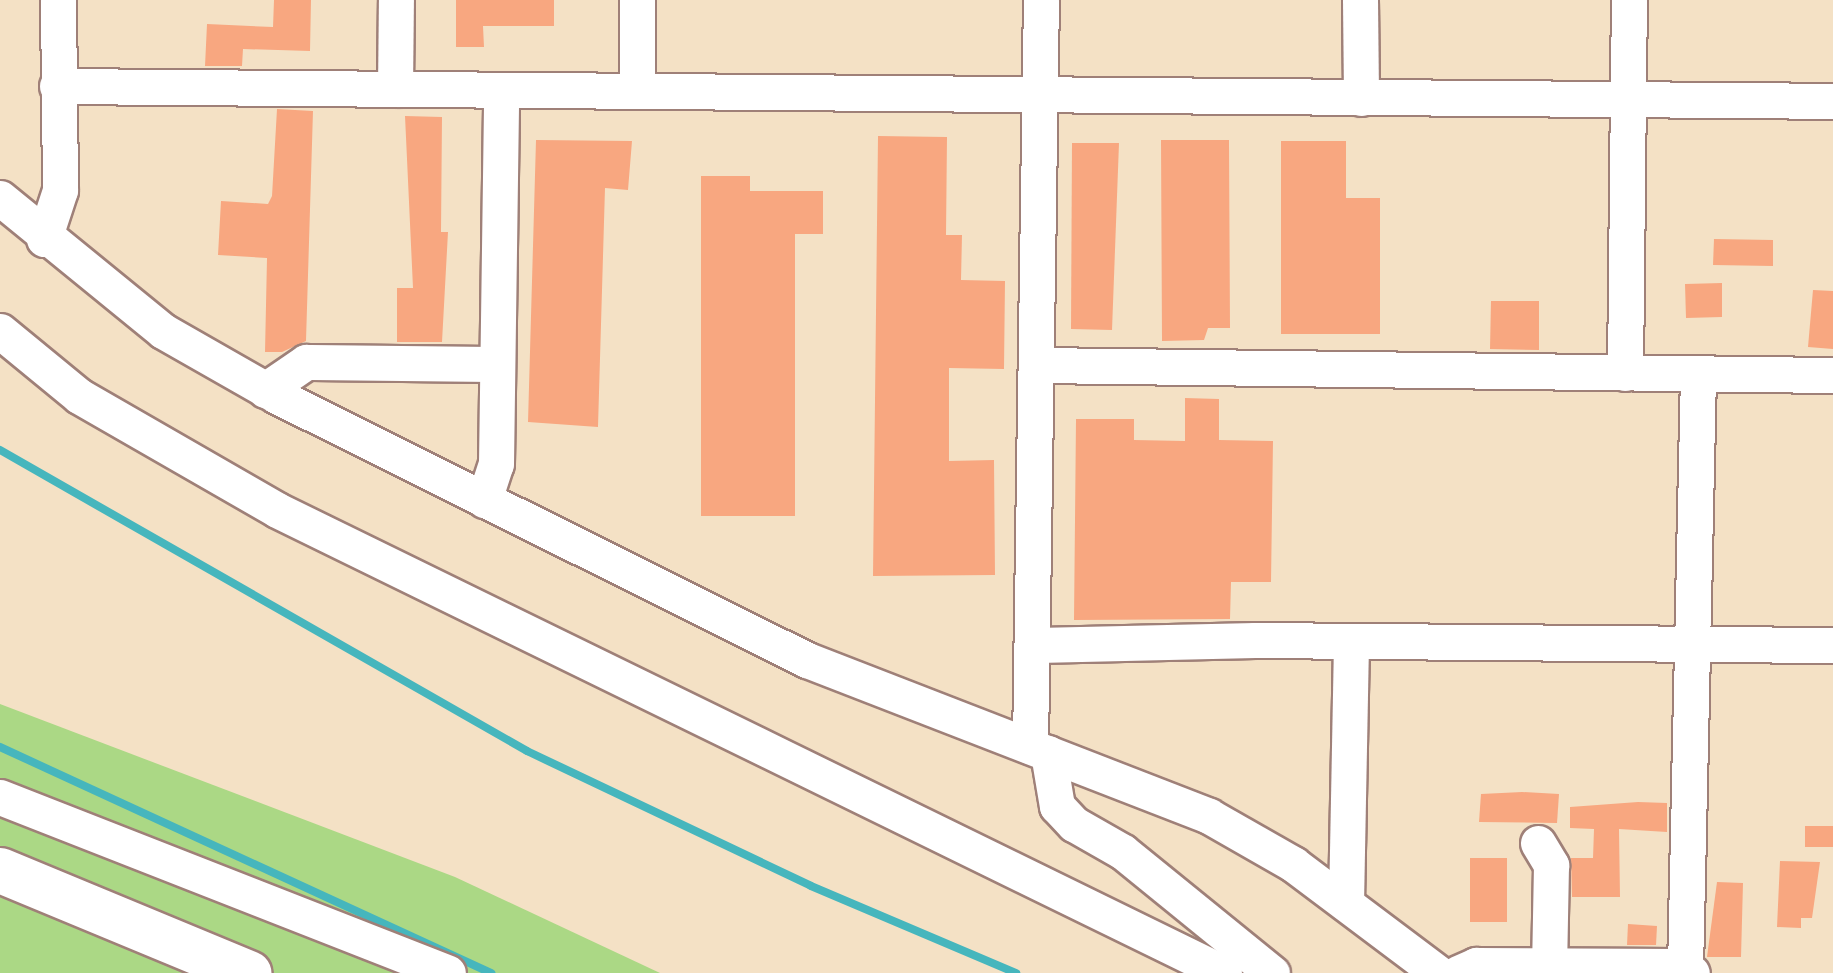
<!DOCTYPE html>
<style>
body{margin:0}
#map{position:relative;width:1833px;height:973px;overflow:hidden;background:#f4e1c5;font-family:Kalam,sans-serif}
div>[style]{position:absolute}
.green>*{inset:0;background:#abd885}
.stream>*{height:8px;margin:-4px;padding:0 4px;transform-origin:4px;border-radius:4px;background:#46b6bd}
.building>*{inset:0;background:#f8a780}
.roads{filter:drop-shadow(2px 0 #9f8078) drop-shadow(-2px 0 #9f8078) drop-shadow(0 2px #9f8078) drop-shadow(0 -2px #9f8078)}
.minor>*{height:35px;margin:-17.5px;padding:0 17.5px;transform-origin:17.5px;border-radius:17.5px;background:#fff}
.major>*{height:45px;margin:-22.5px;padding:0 22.5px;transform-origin:22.5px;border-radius:22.5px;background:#fff}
span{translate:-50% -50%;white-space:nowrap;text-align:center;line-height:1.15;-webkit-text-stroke:8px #fcf5e5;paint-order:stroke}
</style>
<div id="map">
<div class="green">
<div style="clip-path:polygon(0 704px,455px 877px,660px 973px,0 973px)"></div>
</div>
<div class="stream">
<div style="left:0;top:450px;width:607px;rotate:29.73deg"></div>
<div style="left:527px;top:751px;width:314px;rotate:25.4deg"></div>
<div style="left:811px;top:886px;width:223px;rotate:23deg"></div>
<div style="left:0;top:747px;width:541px;rotate:24.72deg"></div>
</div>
<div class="building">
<div style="clip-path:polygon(274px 0,311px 0,310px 51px,243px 49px,242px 66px,205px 66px,207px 24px,273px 27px)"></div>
<div style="clip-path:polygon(456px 0,554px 0,554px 26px,483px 26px,484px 47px,456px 47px)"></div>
<div style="clip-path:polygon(277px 109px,313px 111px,306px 341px,282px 352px,265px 352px,267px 258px,218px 255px,221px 201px,268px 204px,272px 196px)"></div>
<div style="clip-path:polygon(405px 116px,442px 117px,441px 232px,448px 232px,442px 342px,397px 342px,397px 288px,413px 288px)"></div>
<div style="clip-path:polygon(878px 136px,947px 137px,946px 235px,962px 235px,961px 280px,1005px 281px,1004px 369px,949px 368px,949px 461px,994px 460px,995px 575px,873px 576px)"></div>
<div style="clip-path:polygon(536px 140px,632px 141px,628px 190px,605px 188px,598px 427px,528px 422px)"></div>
<div style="clip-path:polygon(1161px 140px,1229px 140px,1230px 328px,1208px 328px,1204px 340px,1162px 341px)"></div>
<div style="clip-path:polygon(1281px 141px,1346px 141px,1346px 198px,1380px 198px,1380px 334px,1281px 334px)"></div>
<div style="clip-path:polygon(1072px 143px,1119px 143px,1112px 330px,1071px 329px)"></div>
<div style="clip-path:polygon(701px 176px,750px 176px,750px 191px,823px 191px,823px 234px,795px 234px,795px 516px,701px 516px)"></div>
<div style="clip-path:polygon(1714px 239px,1773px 240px,1773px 266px,1713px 265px)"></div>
<div style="clip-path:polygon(1722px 283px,1722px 317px,1686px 318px,1685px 284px)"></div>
<div style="clip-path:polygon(1813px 290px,1833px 291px,1833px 349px,1808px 347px)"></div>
<div style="clip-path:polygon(1491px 301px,1539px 301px,1539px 350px,1490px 349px)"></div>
<div style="clip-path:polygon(1185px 398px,1219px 399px,1219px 440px,1273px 441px,1271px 582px,1231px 582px,1230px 619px,1074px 620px,1076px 419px,1134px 419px,1134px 440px,1185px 441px)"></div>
<div style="clip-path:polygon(1522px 792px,1559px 794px,1557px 823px,1479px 822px,1481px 794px)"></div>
<div style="clip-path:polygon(1638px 802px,1667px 803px,1667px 832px,1619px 829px,1620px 897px,1572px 897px,1571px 858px,1593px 858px,1594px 829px,1570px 828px,1570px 807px)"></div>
<div style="clip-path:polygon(1805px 826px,1833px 826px,1833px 847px,1805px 847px)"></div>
<div style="clip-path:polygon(1470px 858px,1507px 858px,1507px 922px,1470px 922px)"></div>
<div style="clip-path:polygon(1780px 861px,1820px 862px,1812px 918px,1801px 918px,1801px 928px,1777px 927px)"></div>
<div style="clip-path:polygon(1717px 882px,1743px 883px,1741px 957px,1707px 957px)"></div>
<div style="clip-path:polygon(1628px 924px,1657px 926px,1656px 945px,1627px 945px)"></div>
</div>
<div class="roads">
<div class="minor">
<div style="left:637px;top:0;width:91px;rotate:90deg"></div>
<div style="left:1360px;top:0;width:98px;rotate:89.4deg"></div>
<div style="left:57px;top:86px;width:1776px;rotate:0.48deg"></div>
<div style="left:395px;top:89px;width:89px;rotate:-89.4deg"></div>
<div style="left:0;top:198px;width:210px;rotate:39.2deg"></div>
<div style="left:163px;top:331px;width:131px;rotate:29.7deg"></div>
<div style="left:277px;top:396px;width:592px;rotate:26.48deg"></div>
<div style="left:807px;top:660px;width:431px;rotate:21.2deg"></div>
<div style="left:1209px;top:816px;width:97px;rotate:29.7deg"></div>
<div style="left:1293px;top:864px;width:181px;rotate:36.9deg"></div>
<div style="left:44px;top:239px;width:52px;rotate:-71.9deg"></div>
<div style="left:60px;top:190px;width:190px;rotate:-90.6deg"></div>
<div style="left:0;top:331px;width:102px;rotate:39.4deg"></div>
<div style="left:79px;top:396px;width:228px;rotate:29.9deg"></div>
<div style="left:277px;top:510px;width:1054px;rotate:26.05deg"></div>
<div style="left:1036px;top:365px;width:797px;rotate:0.72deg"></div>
<div style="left:1625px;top:373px;width:373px;rotate:-89.4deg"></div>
<div style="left:265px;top:390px;width:50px;rotate:-34.3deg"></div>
<div style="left:306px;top:362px;width:191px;rotate:0.6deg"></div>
<div style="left:484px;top:500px;width:38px;rotate:-72deg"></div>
<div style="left:496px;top:464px;width:374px;rotate:-89.2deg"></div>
<div style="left:1037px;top:645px;width:218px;rotate:-1.3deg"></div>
<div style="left:1255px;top:640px;width:578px;rotate:0.5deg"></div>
<div style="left:1030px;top:746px;width:746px;rotate:-89.16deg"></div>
<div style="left:1048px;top:753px;width:54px;rotate:80.4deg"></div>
<div style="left:1057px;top:806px;width:25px;rotate:47deg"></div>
<div style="left:1074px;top:824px;width:56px;rotate:29.7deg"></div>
<div style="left:1123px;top:852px;width:192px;rotate:39.1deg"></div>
<div style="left:0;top:797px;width:481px;rotate:21.4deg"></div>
<div style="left:1538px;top:843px;width:26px;rotate:59deg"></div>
<div style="left:1551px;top:865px;width:100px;rotate:91.1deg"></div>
<div style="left:1346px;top:903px;width:262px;rotate:-88.9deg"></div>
<div style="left:1685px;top:970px;width:596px;rotate:-88.75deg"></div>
<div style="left:1458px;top:973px;width:20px;rotate:-24deg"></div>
<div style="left:1476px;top:965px;width:198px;rotate:0.3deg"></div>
<div style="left:1674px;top:966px;width:19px;rotate:21deg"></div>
</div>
<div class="major">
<div style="left:0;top:870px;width:269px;rotate:22.5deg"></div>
</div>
</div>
</div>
